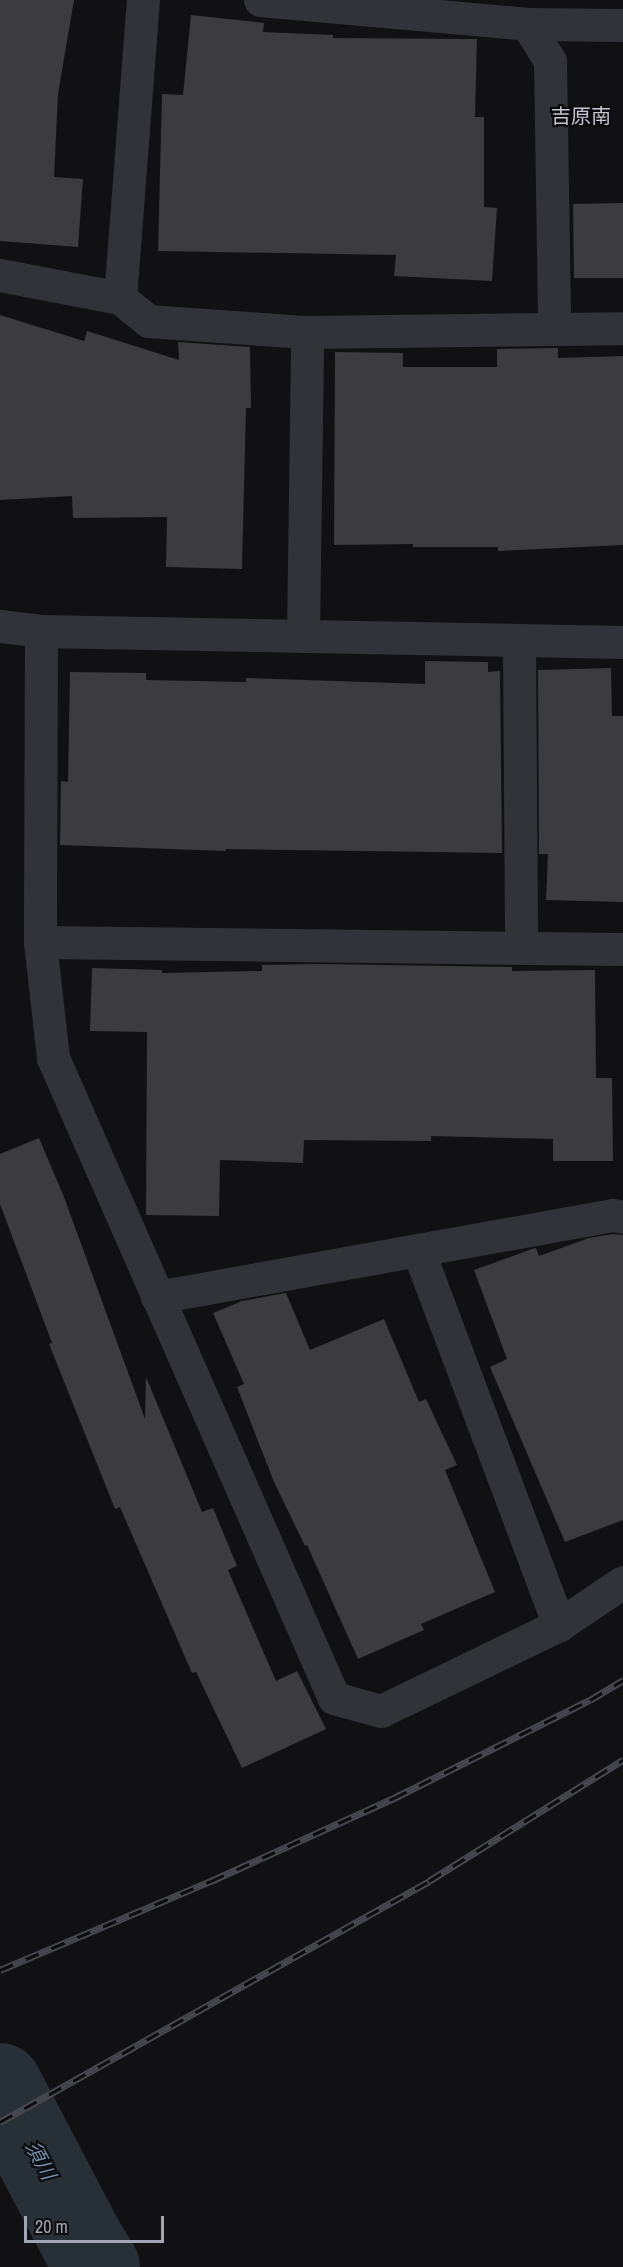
<!DOCTYPE html>
<meta charset="utf-8">
<style>
body{margin:0}
#map{position:relative;width:623px;height:2267px;overflow:hidden;background:#111113;font-family:"Archivo Narrow","Noto Sans JP",sans-serif}
div>[style]{position:absolute}
.river>*{height:84px;margin:-42px;padding:0 42px;transform-origin:42px;border-radius:42px;background:#272f37}
.building>*{inset:0;background:#3b3b40}
.minor>*{height:33px;margin:-16.5px;padding:0 16.5px;transform-origin:16.5px;border-radius:16.5px;background:#323338}
.rail>*{height:7px;margin-top:-3.5px;transform-origin:0;background:repeating-linear-gradient(90deg,#0c0c0e 0 14px,#47484f 0 28px);box-sizing:border-box;border-block:2px solid #47484f}
span{translate:-50% -50%;white-space:nowrap;text-align:center;line-height:1.15;-webkit-text-stroke:4.5px #0c0c0e;paint-order:stroke}
.neighbourhood-label{font-size:20px;color:#c3c5d0}
.water-label{font-size:20px;color:#7791b1;font-style:italic}
.scale{position:absolute;left:24px;top:2216px;width:140px;height:27px;box-sizing:border-box;border:3px solid #a2a6b4;border-top:0;padding-left:8px;font-size:18px;line-height:21px;white-space:nowrap;color:#a2a6b4;-webkit-text-stroke:4px #0c0c0e;paint-order:stroke}
</style>
<div id="map">
<div class="river">
<div style="left:0;top:2085px;width:178px;rotate:62.3deg"></div>
<div style="left:83px;top:2243px;width:28px;rotate:58deg"></div>
</div>
<div class="building">
<div style="clip-path:polygon(0 0,74px 0,58px 94px,54px 177px,83px 179px,78px 247px,0 241px)"></div>
<div style="clip-path:polygon(191px 15px,264px 23px,263px 32px,333px 35px,333px 38px,477px 39px,475px 117px,484px 117px,484px 207px,497px 208px,492px 281px,394px 276px,396px 255px,158px 251px,162px 94px,183px 95px)"></div>
<div style="clip-path:polygon(623px 203px,623px 278px,574px 278px,573px 204px)"></div>
<div style="clip-path:polygon(0 315px,84px 341px,87px 331px,179px 360px,178px 342px,250px 347px,251px 408px,246px 408px,242px 569px,166px 567px,167px 517px,73px 518px,72px 496px,0 500px)"></div>
<div style="clip-path:polygon(558px 348px,558px 358px,623px 356px,623px 545px,498px 551px,498px 547px,413px 547px,413px 544px,334px 545px,335px 352px,403px 353px,403px 367px,497px 367px,497px 349px)"></div>
<div style="clip-path:polygon(425px 661px,488px 662px,488px 672px,500px 671px,502px 853px,226px 849px,226px 851px,60px 845px,61px 781px,68px 782px,70px 672px,146px 673px,146px 680px,246px 682px,246px 678px,425px 684px)"></div>
<div style="clip-path:polygon(611px 668px,612px 716px,623px 716px,623px 902px,546px 900px,548px 854px,539px 854px,538px 670px)"></div>
<div style="clip-path:polygon(319px 964px,512px 967px,512px 971px,595px 970px,596px 1078px,612px 1078px,613px 1161px,553px 1161px,553px 1139px,431px 1136px,431px 1141px,304px 1140px,303px 1163px,220px 1160px,219px 1216px,146px 1215px,147px 1032px,90px 1031px,92px 968px,162px 970px,162px 973px,262px 971px,262px 965px)"></div>
<div style="clip-path:polygon(39px 1138px,64px 1197px,145px 1419px,146px 1377px,202px 1512px,213px 1508px,237px 1566px,228px 1570px,276px 1681px,297px 1671px,326px 1729px,242px 1768px,196px 1672px,192px 1673px,120px 1507px,115px 1509px,49px 1344px,52px 1343px,0 1204px,0 1154px)"></div>
<div style="clip-path:polygon(613px 1234px,623px 1235px,623px 1520px,565px 1542px,490px 1367px,507px 1359px,474px 1270px,532px 1249px,536px 1248px,539px 1256px,589px 1238px)"></div>
<div style="clip-path:polygon(286px 1293px,310px 1350px,384px 1319px,419px 1402px,426px 1399px,457px 1465px,445px 1470px,495px 1592px,421px 1624px,424px 1630px,358px 1659px,307px 1545px,305px 1546px,274px 1482px,237px 1387px,244px 1384px,213px 1313px,242px 1301px)"></div>
</div>
<div class="minor">
<div style="left:260px;top:0;width:268px;rotate:5.1deg"></div>
<div style="left:527px;top:24px;width:44px;rotate:58.1deg"></div>
<div style="left:550px;top:61px;width:266px;rotate:89.1deg"></div>
<div style="left:527px;top:24px;width:96px;rotate:0.6deg"></div>
<div style="left:0;top:275px;width:122px;rotate:10.9deg"></div>
<div style="left:120px;top:298px;width:36px;rotate:39deg"></div>
<div style="left:148px;top:321px;width:159px;rotate:4deg"></div>
<div style="left:307px;top:332px;width:316px;rotate:-0.7deg"></div>
<div style="left:120px;top:298px;width:299px;rotate:-85.6deg"></div>
<div style="left:0;top:626px;width:41px;rotate:7deg"></div>
<div style="left:41px;top:631px;width:582px;rotate:1.08deg"></div>
<div style="left:41px;top:631px;width:311px;rotate:90.2deg"></div>
<div style="left:40px;top:942px;width:117px;rotate:83.6deg"></div>
<div style="left:53px;top:1058px;width:699px;rotate:66.3deg"></div>
<div style="left:334px;top:1698px;width:49px;rotate:15.5deg"></div>
<div style="left:381px;top:1711px;width:198px;rotate:-25.8deg"></div>
<div style="left:559px;top:1625px;width:77px;rotate:-33.9deg"></div>
<div style="left:303px;top:636px;width:304px;rotate:-89.2deg"></div>
<div style="left:519px;top:642px;width:305px;rotate:89.6deg"></div>
<div style="left:40px;top:942px;width:583px;rotate:0.69deg"></div>
<div style="left:418px;top:1250px;width:401px;rotate:69.4deg"></div>
<div style="left:157px;top:1297px;width:463px;rotate:-10.2deg"></div>
<div style="left:613px;top:1215px;width:10px;rotate:11deg"></div>
</div>
<div class="rail">
<div style="left:0;top:1970px;width:229px;rotate:-22.9deg"></div>
<div style="left:211px;top:1881px;width:201px;rotate:-24.4deg"></div>
<div style="left:394px;top:1798px;width:219px;rotate:-26.6deg"></div>
<div style="left:590px;top:1700px;width:39px;rotate:-31deg"></div>
<div style="left:0;top:2122px;width:492px;rotate:-29.3deg"></div>
<div style="left:429px;top:1881px;width:229px;rotate:-32deg"></div>
</div>
<div class="neighbourhood-label">
<span style="left:581px;top:115px">吉原南</span>
</div>
<div class="water-label">
<span style="left:41px;top:2160px;rotate:62deg">須川</span>
</div>
<div class="scale">20 m</div>
</div>
